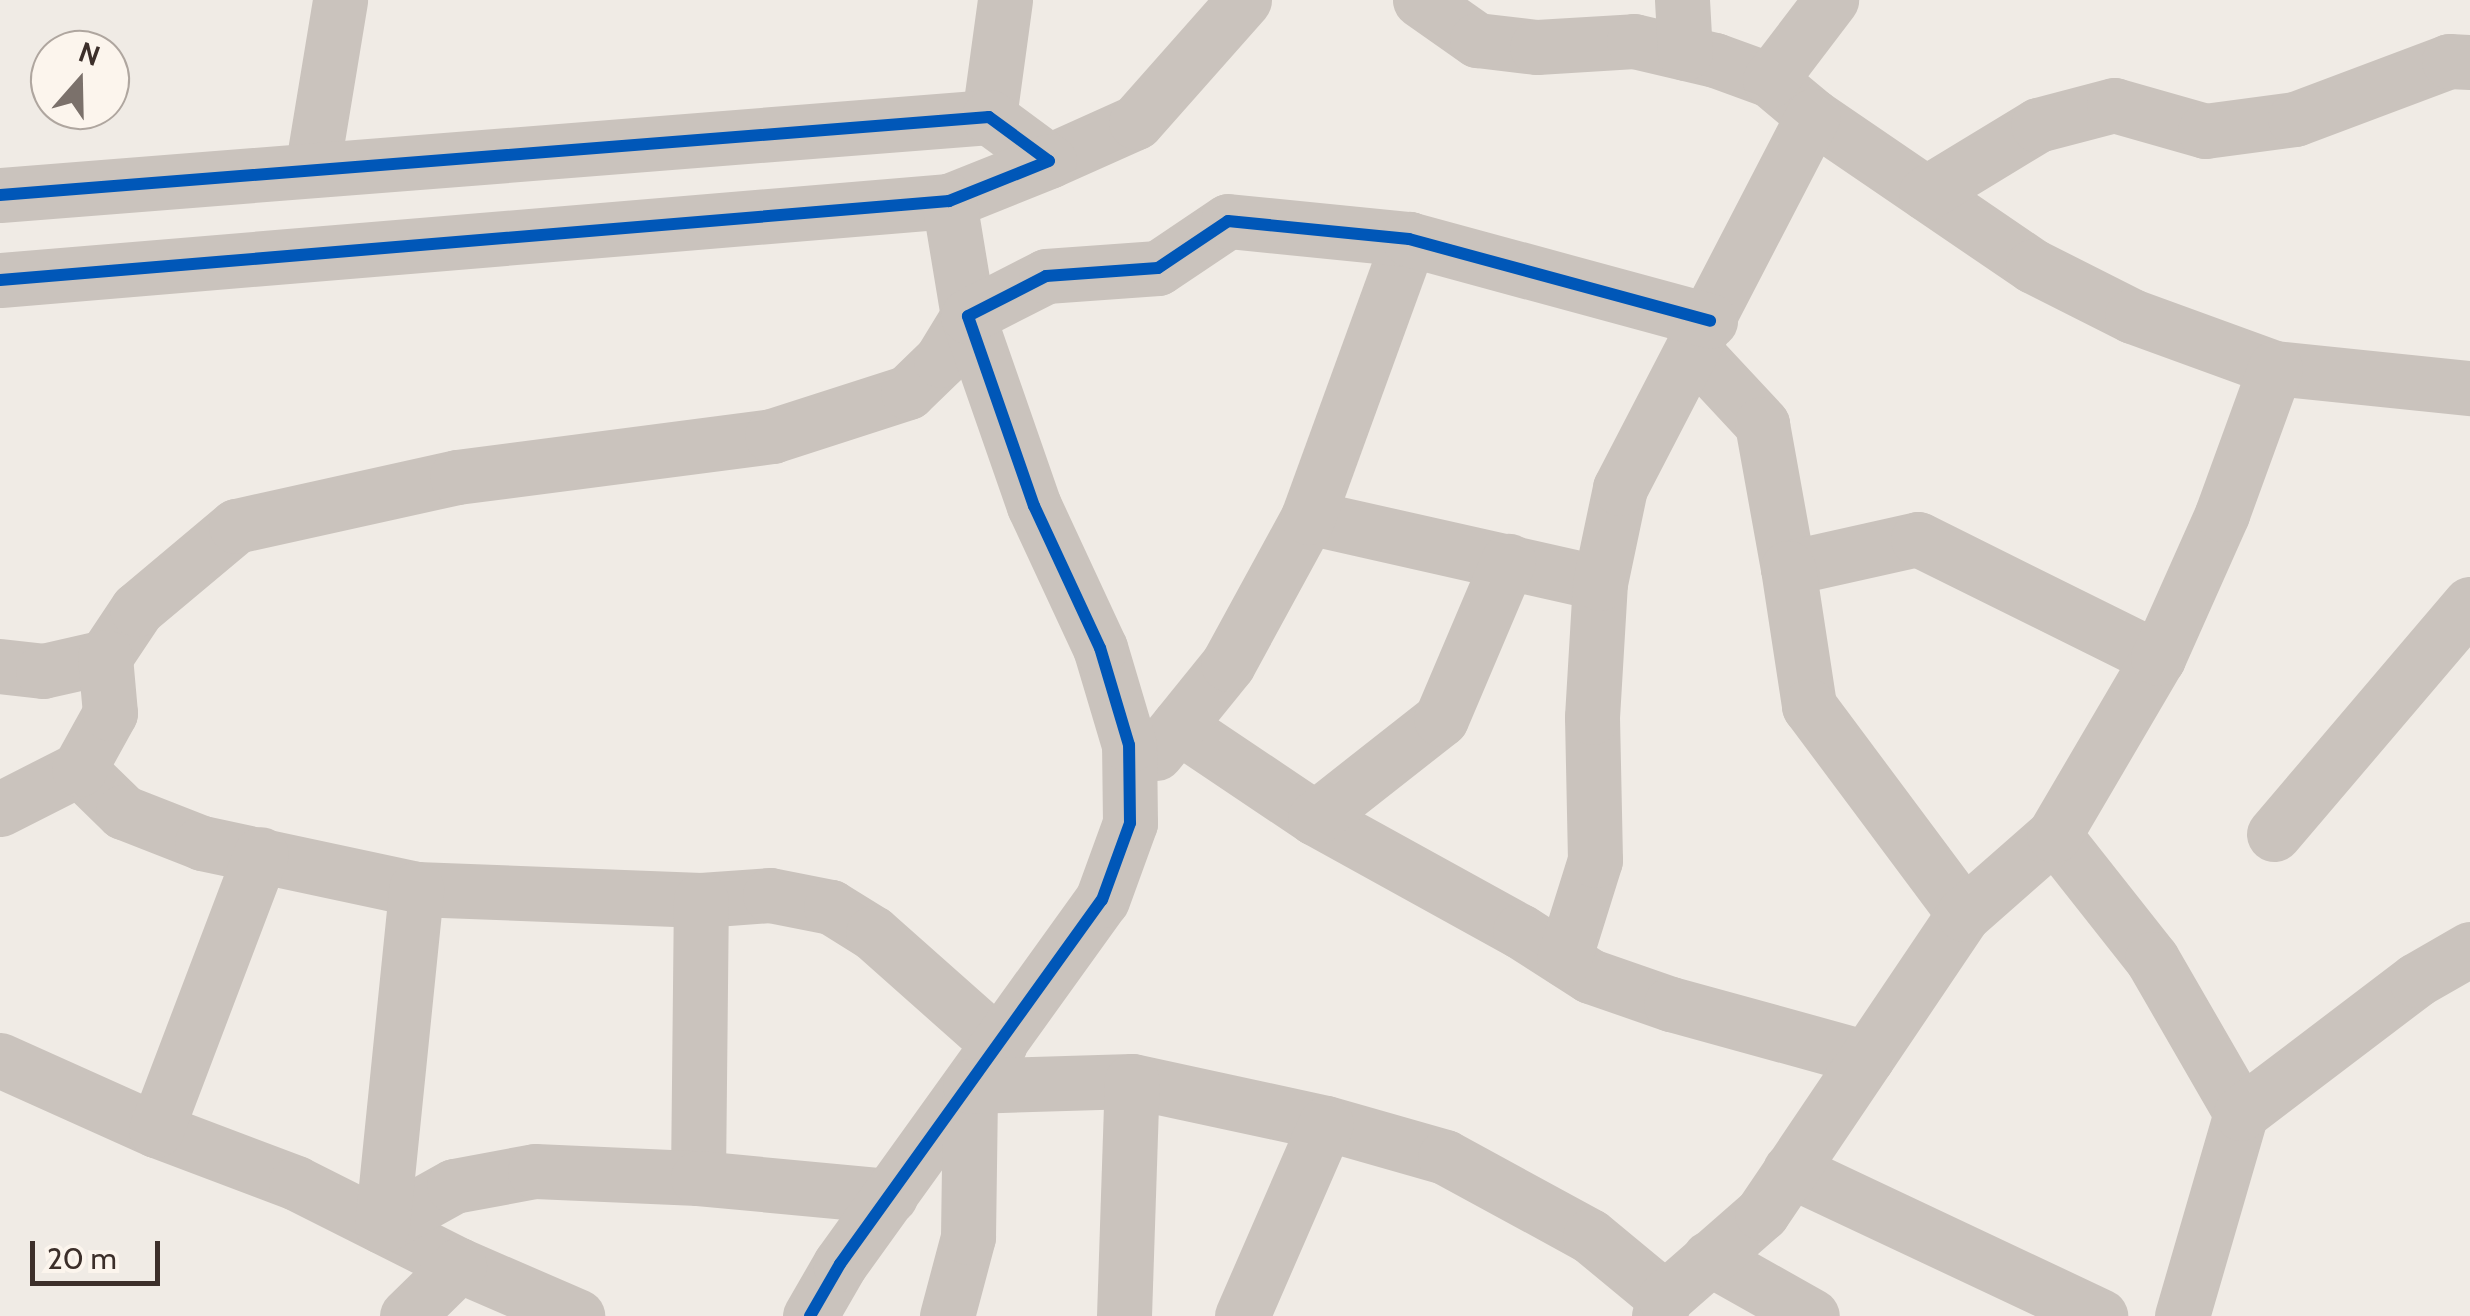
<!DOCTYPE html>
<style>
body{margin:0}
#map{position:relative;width:2470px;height:1316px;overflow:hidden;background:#f0ebe5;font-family:Cabin,sans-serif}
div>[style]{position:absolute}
.minor>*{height:55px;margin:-27.5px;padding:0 27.5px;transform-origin:27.5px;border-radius:27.5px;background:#cac3bd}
.cycleway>*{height:12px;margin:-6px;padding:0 6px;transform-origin:6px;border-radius:6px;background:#0057b8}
span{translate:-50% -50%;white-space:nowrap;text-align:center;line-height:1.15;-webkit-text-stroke:9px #fcf5ed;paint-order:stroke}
.north{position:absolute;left:30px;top:30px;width:100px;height:100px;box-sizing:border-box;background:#fcf5ed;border:2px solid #afa69f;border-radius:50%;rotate:20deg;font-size:28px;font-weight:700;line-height:40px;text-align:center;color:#3c2f2a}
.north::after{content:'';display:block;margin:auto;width:35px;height:45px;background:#7b716b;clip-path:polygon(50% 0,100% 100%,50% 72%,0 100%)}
.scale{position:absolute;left:30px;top:1241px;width:130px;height:45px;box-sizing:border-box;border:5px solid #3c2f2a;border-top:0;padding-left:12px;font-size:30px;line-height:35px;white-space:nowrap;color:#3c2f2a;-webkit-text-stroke:8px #fcf5ed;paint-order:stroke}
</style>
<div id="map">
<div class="minor">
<div style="left:1420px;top:0;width:70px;rotate:35.1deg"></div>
<div style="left:1477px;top:40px;width:60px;rotate:6.7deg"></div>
<div style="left:1537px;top:47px;width:97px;rotate:-3.5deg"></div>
<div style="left:1634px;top:41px;width:83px;rotate:13.2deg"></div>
<div style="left:1715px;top:60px;width:59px;rotate:20deg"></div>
<div style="left:1770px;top:80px;width:56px;rotate:39.9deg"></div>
<div style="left:1813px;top:116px;width:266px;rotate:34.3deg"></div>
<div style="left:2033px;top:266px;width:111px;rotate:26.8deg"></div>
<div style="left:2132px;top:316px;width:152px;rotate:20deg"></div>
<div style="left:2275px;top:368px;width:196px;rotate:5.9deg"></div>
<div style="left:1682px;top:0;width:53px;rotate:86.8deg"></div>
<div style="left:1770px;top:80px;width:101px;rotate:-52.7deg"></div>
<div style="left:989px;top:117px;width:118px;rotate:-82.2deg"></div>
<div style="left:1049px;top:161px;width:95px;rotate:-24.1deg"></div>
<div style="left:1136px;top:122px;width:163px;rotate:-48.5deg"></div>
<div style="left:312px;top:170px;width:172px;rotate:-80.6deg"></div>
<div style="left:1926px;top:193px;width:131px;rotate:-31.3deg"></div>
<div style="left:2038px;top:125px;width:79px;rotate:-14.7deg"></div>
<div style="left:2114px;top:105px;width:95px;rotate:15.9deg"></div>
<div style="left:2205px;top:131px;width:91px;rotate:-7.6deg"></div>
<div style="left:2295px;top:119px;width:165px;rotate:-20.6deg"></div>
<div style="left:2449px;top:61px;width:21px;rotate:3deg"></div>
<div style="left:0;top:195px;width:992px;rotate:-4.51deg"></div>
<div style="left:989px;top:117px;width:74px;rotate:36.3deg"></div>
<div style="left:1049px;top:161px;width:108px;rotate:158.2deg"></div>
<div style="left:949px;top:201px;width:952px;rotate:175.24deg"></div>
<div style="left:1694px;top:351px;width:100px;rotate:47deg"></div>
<div style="left:1762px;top:424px;width:146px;rotate:79.8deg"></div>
<div style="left:1788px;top:568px;width:133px;rotate:-12.6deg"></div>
<div style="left:1918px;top:539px;width:268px;rotate:26.4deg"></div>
<div style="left:1308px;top:517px;width:299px;rotate:12.7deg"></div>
<div style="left:1788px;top:568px;width:140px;rotate:81.3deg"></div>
<div style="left:1809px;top:706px;width:259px;rotate:53.3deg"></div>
<div style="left:0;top:666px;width:43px;rotate:6.6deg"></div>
<div style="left:43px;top:671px;width:64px;rotate:-12.7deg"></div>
<div style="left:105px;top:657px;width:58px;rotate:-56.3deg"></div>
<div style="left:137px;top:609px;width:129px;rotate:-40deg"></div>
<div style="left:236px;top:526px;width:226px;rotate:-12.5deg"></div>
<div style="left:457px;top:477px;width:318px;rotate:-7.4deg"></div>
<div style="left:772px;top:436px;width:143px;rotate:-17.9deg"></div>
<div style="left:908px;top:392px;width:46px;rotate:-44.1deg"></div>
<div style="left:941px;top:360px;width:52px;rotate:-58.5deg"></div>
<div style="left:968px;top:316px;width:117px;rotate:-99.4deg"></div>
<div style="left:1178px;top:726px;width:165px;rotate:33.9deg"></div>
<div style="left:1315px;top:818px;width:234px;rotate:28.9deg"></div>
<div style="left:1520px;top:931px;width:83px;rotate:32.7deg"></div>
<div style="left:1590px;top:976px;width:86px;rotate:19.1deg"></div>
<div style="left:1671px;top:1004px;width:203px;rotate:15.4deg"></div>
<div style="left:1156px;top:753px;width:114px;rotate:-51deg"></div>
<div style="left:1228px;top:664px;width:167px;rotate:-61.4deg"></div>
<div style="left:1308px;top:517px;width:296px;rotate:-70deg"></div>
<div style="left:79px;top:769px;width:62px;rotate:44.3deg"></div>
<div style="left:123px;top:812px;width:85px;rotate:21.4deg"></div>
<div style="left:202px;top:843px;width:219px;rotate:12.1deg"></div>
<div style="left:416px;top:889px;width:285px;rotate:2.2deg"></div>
<div style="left:701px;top:900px;width:69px;rotate:-4.1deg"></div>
<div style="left:770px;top:895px;width:62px;rotate:11.1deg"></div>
<div style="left:831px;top:907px;width:49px;rotate:31.8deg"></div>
<div style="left:873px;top:933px;width:169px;rotate:41.6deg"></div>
<div style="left:0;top:809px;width:89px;rotate:-26.9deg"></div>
<div style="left:79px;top:769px;width:64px;rotate:-61deg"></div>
<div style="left:110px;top:713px;width:56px;rotate:-95.1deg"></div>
<div style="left:1315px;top:818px;width:160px;rotate:-38.2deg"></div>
<div style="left:1441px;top:719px;width:172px;rotate:-67deg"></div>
<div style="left:2274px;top:834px;width:302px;rotate:-49.6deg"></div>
<div style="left:2054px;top:835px;width:158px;rotate:51.7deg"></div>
<div style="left:2152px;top:959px;width:178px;rotate:60deg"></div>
<div style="left:1564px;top:959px;width:104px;rotate:-72.6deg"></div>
<div style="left:1595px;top:860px;width:143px;rotate:-91.2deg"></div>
<div style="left:1592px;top:717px;width:134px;rotate:-86.6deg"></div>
<div style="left:1600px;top:583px;width:97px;rotate:-78.1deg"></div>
<div style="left:1620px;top:488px;width:419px;rotate:-62.6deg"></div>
<div style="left:0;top:1060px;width:171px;rotate:24.2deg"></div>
<div style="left:156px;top:1130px;width:150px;rotate:20.7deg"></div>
<div style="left:296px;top:1183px;width:182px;rotate:26.7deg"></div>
<div style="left:459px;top:1265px;width:129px;rotate:23.4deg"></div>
<div style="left:156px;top:1130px;width:295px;rotate:-69.2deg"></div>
<div style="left:1790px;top:1170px;width:343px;rotate:25.2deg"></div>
<div style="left:698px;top:1178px;width:278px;rotate:-89.4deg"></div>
<div style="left:382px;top:1226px;width:82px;rotate:-29.1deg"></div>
<div style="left:454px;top:1186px;width:82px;rotate:-10.5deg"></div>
<div style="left:535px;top:1171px;width:163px;rotate:2.5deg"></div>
<div style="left:698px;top:1178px;width:193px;rotate:5.4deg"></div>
<div style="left:382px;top:1226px;width:339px;rotate:-84.2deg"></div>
<div style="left:1709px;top:1258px;width:118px;rotate:29.4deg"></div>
<div style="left:407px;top:1316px;width:73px;rotate:-44.4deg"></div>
<div style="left:810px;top:1316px;width:60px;rotate:-60deg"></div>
<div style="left:840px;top:1264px;width:448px;rotate:-54.3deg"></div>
<div style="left:1102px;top:900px;width:82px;rotate:-70deg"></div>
<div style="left:1130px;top:823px;width:78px;rotate:-90.7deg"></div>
<div style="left:1129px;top:745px;width:101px;rotate:-106.6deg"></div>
<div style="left:1100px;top:648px;width:157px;rotate:-114.9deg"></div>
<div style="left:1034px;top:506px;width:201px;rotate:-109.2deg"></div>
<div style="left:968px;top:316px;width:88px;rotate:-27.1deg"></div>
<div style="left:1046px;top:276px;width:112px;rotate:-4.1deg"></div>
<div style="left:1158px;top:268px;width:84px;rotate:-33.9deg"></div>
<div style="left:1228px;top:221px;width:182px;rotate:5.7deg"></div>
<div style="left:1409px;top:239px;width:312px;rotate:15.2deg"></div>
<div style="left:947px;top:1316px;width:82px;rotate:-75.1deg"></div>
<div style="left:968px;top:1237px;width:151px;rotate:-89.2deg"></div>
<div style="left:970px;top:1086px;width:162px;rotate:-1.8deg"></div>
<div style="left:1132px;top:1081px;width:198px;rotate:12.2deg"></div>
<div style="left:1326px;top:1123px;width:124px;rotate:15.9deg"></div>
<div style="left:1445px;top:1157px;width:165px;rotate:28.6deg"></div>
<div style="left:1590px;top:1236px;width:97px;rotate:39.6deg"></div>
<div style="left:1124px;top:1316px;width:235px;rotate:-88.1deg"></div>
<div style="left:1242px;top:1316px;width:210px;rotate:-66.5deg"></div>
<div style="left:1659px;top:1316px;width:19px;rotate:-72deg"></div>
<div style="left:1665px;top:1298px;width:129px;rotate:-41.2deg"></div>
<div style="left:1762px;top:1213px;width:361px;rotate:-56deg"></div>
<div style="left:1964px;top:914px;width:120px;rotate:-41.3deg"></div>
<div style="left:2054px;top:835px;width:205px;rotate:-59.6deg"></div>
<div style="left:2158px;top:658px;width:158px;rotate:-66deg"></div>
<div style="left:2222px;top:514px;width:155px;rotate:-70deg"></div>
<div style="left:2182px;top:1316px;width:211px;rotate:-73.8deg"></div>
<div style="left:2241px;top:1113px;width:220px;rotate:-37.2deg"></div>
<div style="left:2416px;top:980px;width:62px;rotate:-29.9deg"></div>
</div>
<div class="cycleway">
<div style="left:0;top:195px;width:992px;rotate:-4.51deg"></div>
<div style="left:989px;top:117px;width:74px;rotate:36.3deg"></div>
<div style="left:1049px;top:161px;width:108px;rotate:158.2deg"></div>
<div style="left:949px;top:201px;width:952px;rotate:175.24deg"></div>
<div style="left:810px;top:1316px;width:60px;rotate:-60deg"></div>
<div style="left:840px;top:1264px;width:448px;rotate:-54.3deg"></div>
<div style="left:1102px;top:900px;width:82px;rotate:-70deg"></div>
<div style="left:1130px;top:823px;width:78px;rotate:-90.7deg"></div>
<div style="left:1129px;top:745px;width:101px;rotate:-106.6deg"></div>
<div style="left:1100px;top:648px;width:157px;rotate:-114.9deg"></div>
<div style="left:1034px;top:506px;width:201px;rotate:-109.2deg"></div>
<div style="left:968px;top:316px;width:88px;rotate:-27.1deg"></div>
<div style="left:1046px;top:276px;width:112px;rotate:-4.1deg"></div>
<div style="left:1158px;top:268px;width:84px;rotate:-33.9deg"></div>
<div style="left:1228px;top:221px;width:182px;rotate:5.7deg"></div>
<div style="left:1409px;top:239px;width:312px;rotate:15.2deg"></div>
</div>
<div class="north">N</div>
<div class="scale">20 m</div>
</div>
